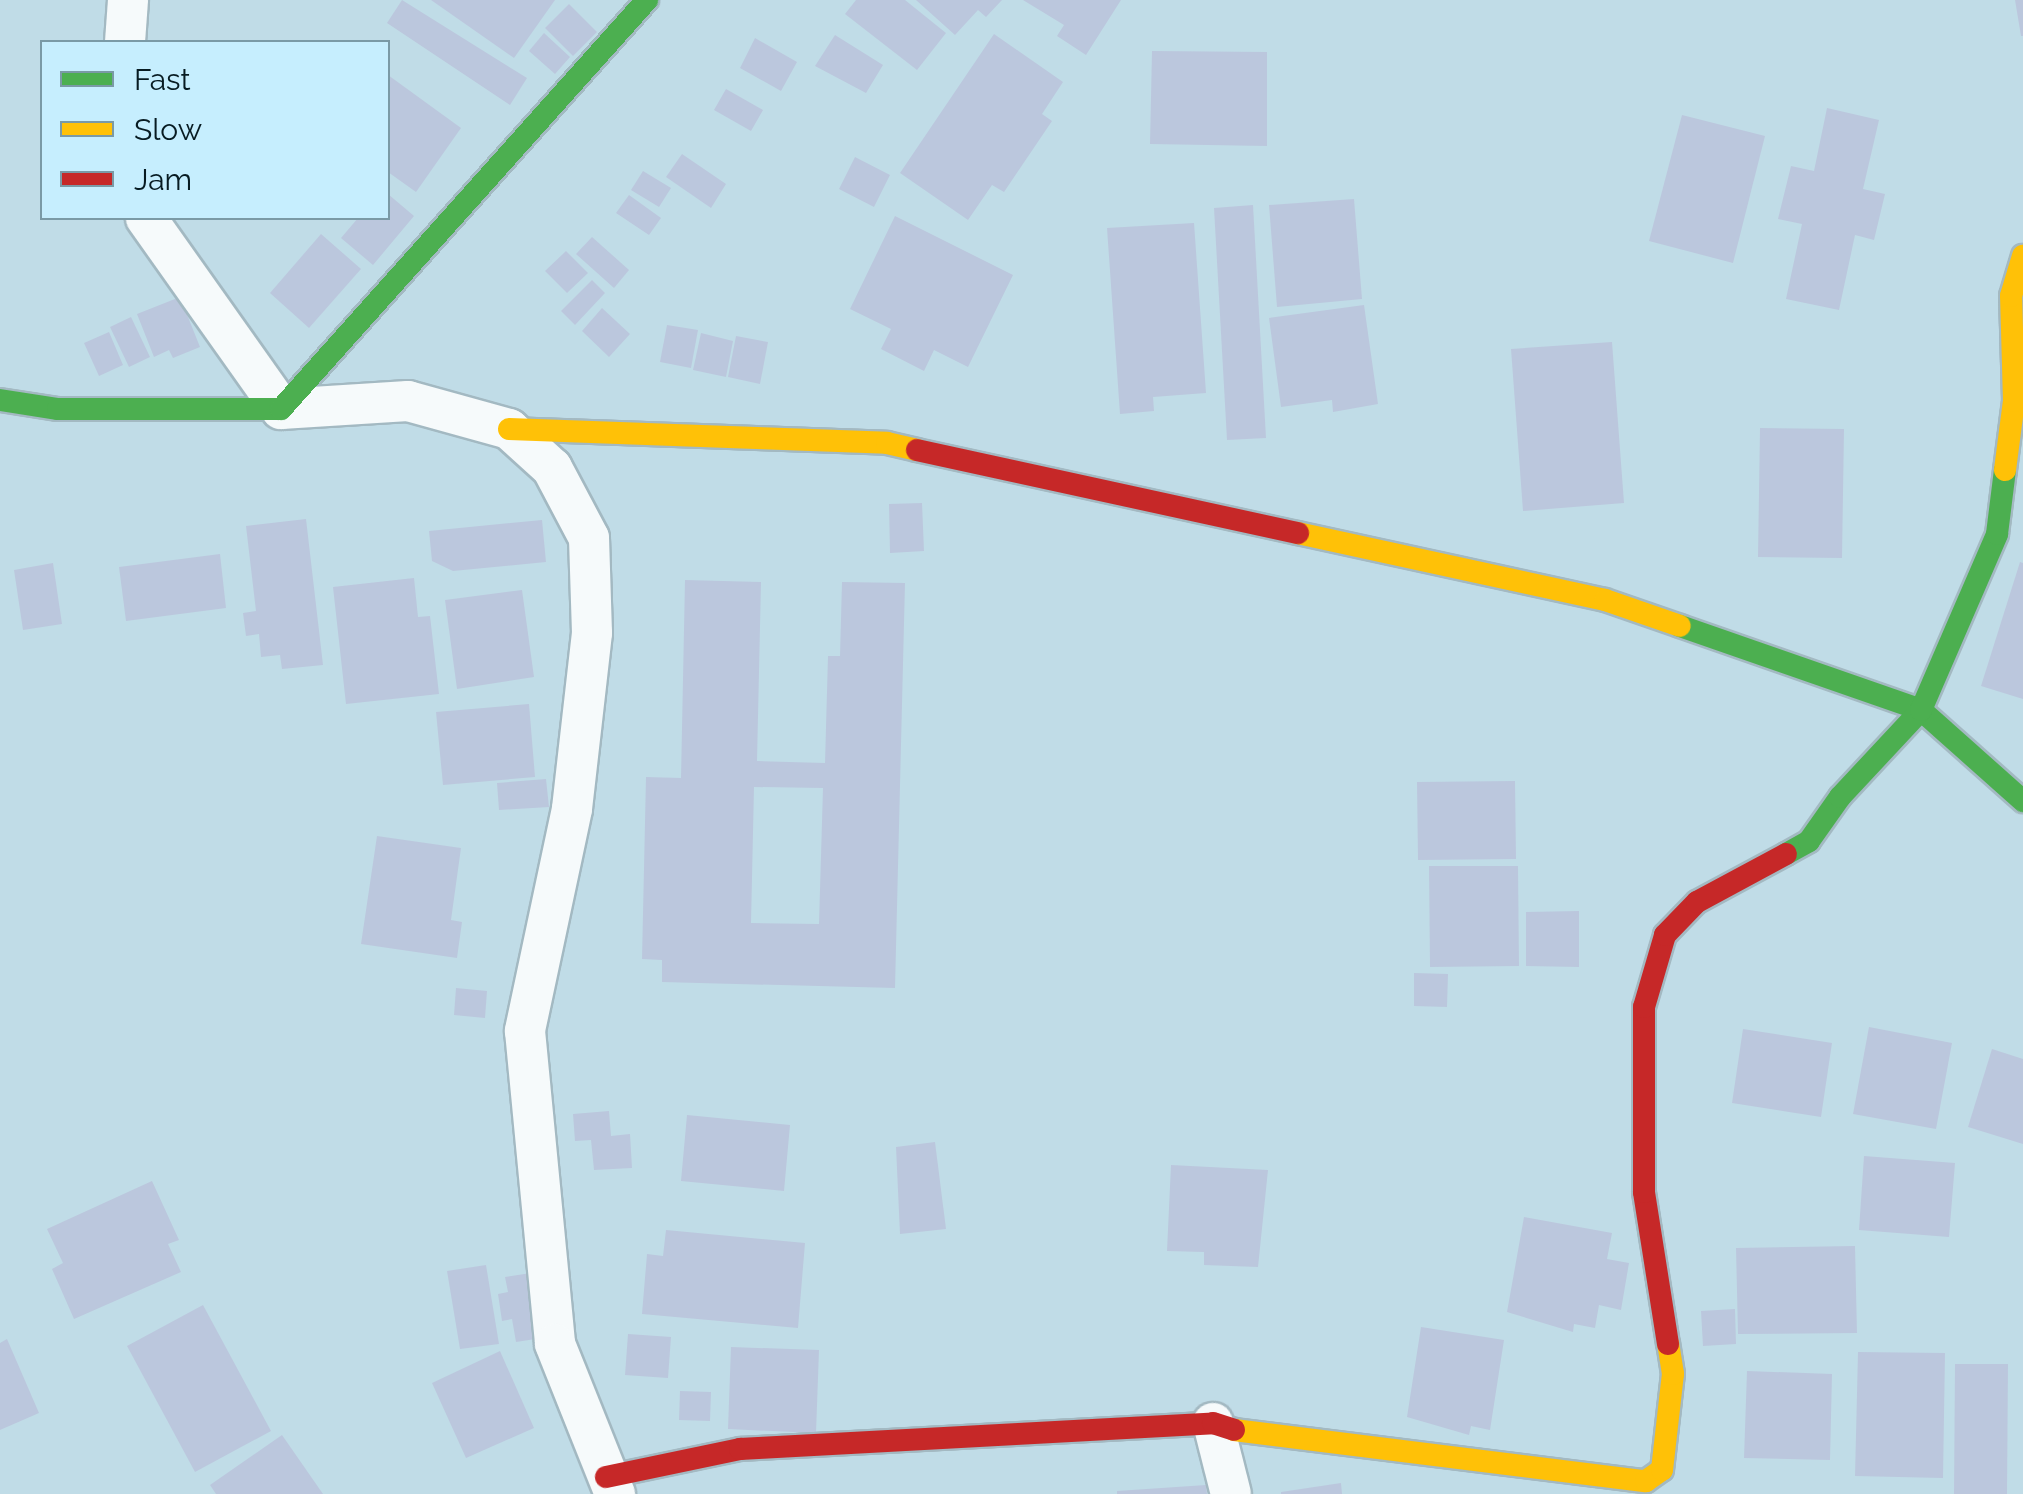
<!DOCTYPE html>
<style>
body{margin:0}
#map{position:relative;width:2023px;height:1494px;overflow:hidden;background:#c0dce7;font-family:Raleway,sans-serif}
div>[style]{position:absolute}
.building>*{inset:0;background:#bbc7dd}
.roads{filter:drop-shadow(2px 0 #a3b9c2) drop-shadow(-2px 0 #a3b9c2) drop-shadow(0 2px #a3b9c2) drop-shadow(0 -2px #a3b9c2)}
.street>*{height:40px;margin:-20px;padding:0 20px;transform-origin:20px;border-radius:20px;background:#f6fafb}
.fast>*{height:22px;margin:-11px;padding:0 11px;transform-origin:11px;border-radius:11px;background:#4caf50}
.slow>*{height:22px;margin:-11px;padding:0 11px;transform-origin:11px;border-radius:11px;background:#ffc107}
.jam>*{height:22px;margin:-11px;padding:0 11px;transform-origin:11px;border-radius:11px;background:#c62828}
span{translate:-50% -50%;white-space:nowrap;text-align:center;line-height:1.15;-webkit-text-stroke:8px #c6eefe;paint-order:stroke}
.legend{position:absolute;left:40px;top:40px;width:350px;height:180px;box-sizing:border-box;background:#c6eefe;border:2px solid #7a9aa6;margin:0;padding:12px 18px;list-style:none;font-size:30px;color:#071b22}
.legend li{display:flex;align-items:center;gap:20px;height:50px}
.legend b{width:50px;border:2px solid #7a9aa6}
</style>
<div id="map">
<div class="building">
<div style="clip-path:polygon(402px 0,527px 78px,510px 105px,387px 23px)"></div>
<div style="clip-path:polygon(431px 0,555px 0,514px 58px)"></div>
<div style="clip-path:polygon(856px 0,905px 0,946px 33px,917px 70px,845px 14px)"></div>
<div style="clip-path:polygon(916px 0,1002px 0,986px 17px,978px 10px,955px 35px)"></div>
<div style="clip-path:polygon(1023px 0,1121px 0,1086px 55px,1057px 36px,1064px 25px)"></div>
<div style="clip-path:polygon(2015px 0,2023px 0,2023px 36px,2021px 36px)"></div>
<div style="clip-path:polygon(569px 4px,597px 32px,573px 56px,545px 28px)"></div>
<div style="clip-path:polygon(544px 33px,570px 57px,555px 74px,529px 51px)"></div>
<div style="clip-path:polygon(994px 34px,1063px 82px,1042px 114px,1052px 121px,1004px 192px,992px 185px,968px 220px,900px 173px)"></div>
<div style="clip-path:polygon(835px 35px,883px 65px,866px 93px,815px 66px)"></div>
<div style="clip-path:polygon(755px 38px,797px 62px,781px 91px,740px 68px)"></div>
<div style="clip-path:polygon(1152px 51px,1267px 52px,1267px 146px,1150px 144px)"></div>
<div style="clip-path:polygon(388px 75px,461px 128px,416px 192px,388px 172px)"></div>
<div style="clip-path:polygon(726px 89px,763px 110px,751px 131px,714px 110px)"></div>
<div style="clip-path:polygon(1827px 108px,1879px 120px,1863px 189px,1885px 194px,1874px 240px,1855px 235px,1839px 310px,1786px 299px,1802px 224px,1778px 219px,1791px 166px,1814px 171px)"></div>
<div style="clip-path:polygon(1682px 115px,1765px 136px,1733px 263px,1649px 241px)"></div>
<div style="clip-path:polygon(682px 154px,726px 184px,711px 208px,666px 177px)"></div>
<div style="clip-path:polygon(855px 157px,890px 175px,874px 207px,839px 189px)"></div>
<div style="clip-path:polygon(643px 171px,671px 188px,659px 207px,631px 190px)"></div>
<div style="clip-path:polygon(388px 194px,414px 216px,373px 265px,341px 238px,358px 218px,388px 218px)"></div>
<div style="clip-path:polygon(629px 195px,661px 218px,649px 235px,616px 213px)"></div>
<div style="clip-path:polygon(1354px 199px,1362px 299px,1277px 307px,1269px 205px)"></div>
<div style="clip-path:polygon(1253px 205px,1266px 438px,1227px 440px,1214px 208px)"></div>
<div style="clip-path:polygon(895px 216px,1013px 275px,968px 367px,934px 350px,924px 371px,881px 349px,891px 329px,850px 309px)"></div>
<div style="clip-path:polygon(1194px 223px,1206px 393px,1153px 397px,1154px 411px,1120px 414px,1107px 228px)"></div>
<div style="clip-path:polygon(321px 234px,361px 269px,309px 328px,270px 293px)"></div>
<div style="clip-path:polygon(592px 237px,629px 270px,614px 288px,576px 254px)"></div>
<div style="clip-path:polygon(566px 251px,588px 273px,567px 293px,545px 271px)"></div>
<div style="clip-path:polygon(592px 280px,605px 293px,575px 325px,561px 311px)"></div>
<div style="clip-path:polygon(180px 297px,200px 347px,173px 358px,169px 350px,154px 357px,137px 314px)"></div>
<div style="clip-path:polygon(1364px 305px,1378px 404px,1333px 412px,1332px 400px,1281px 407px,1269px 318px)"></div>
<div style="clip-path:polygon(602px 308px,630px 334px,609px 357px,582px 331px)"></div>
<div style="clip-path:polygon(131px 317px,150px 357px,129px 367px,110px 327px)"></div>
<div style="clip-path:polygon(667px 325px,698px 330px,691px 368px,660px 362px)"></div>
<div style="clip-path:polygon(109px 332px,123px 365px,99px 376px,84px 343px)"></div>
<div style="clip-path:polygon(701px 333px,733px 341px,726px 377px,693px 370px)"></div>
<div style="clip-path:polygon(736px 336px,768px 342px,760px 384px,728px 377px)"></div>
<div style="clip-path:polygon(1612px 342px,1624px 503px,1523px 511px,1511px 349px)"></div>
<div style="clip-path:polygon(1760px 428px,1844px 429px,1842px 558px,1758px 557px)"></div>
<div style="clip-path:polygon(922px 503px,924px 551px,890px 553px,889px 504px)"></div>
<div style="clip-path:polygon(306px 519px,323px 665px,282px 669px,280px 655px,261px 657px,259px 634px,246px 636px,243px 613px,256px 611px,246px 526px)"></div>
<div style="clip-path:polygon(542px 520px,546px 562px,453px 571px,432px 561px,429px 531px)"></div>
<div style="clip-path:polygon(220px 554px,226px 608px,126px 621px,119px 567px)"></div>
<div style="clip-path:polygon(2020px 562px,2023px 563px,2023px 699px,1981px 686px)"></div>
<div style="clip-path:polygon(53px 563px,62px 624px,23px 630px,14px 570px)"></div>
<div style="clip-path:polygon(414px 578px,418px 617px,430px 616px,439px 694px,346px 704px,333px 587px)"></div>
<div style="clip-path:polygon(evenodd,685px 580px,761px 582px,757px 761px,825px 763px,828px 656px,840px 656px,842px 582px,905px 583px,895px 988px,662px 982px,662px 960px,642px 959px,646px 777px,681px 778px,685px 580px,754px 787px,823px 788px,819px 924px,751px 923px,754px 787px)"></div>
<div style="clip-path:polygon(522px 590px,534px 677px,457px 689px,445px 600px)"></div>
<div style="clip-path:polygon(529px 704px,535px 777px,443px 785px,436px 712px)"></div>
<div style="clip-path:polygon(546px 779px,549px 807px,499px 810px,497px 783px)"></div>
<div style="clip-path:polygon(1515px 781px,1516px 859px,1418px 860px,1417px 782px)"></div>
<div style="clip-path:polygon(377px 836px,461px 848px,451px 920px,462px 922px,457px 958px,361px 944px)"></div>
<div style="clip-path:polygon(1429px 866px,1518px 866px,1519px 966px,1430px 967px)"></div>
<div style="clip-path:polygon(1579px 911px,1579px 967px,1526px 966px,1526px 912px)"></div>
<div style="clip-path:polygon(1414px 973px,1448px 974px,1447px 1007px,1414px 1006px)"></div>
<div style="clip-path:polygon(456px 988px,487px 991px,485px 1018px,454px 1015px)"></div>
<div style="clip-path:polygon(1869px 1027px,1952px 1043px,1936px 1129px,1853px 1114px)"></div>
<div style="clip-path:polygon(1743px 1029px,1832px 1043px,1821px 1117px,1732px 1103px)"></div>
<div style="clip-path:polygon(1992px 1049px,2023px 1059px,2023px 1144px,1968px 1127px)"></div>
<div style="clip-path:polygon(609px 1111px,611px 1136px,630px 1134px,632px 1168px,594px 1170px,591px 1140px,575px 1141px,573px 1114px)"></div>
<div style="clip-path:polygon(687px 1115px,790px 1125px,784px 1191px,681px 1181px)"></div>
<div style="clip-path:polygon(935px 1142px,946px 1229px,900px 1234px,896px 1147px)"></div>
<div style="clip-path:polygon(1864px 1156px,1955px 1163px,1949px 1237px,1859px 1230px)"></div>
<div style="clip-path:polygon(1171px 1165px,1268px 1170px,1258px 1267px,1204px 1265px,1204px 1252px,1167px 1251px)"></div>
<div style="clip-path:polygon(152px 1181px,179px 1240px,168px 1244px,181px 1272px,74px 1319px,52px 1269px,63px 1263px,47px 1229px)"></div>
<div style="clip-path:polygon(1524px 1217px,1612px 1233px,1607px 1259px,1629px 1263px,1621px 1310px,1599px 1305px,1595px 1328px,1574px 1324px,1573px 1332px,1507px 1312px)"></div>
<div style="clip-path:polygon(666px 1230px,805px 1243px,798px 1328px,642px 1314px,647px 1254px,663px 1256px)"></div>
<div style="clip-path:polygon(1855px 1246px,1857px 1333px,1738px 1334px,1736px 1248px)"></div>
<div style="clip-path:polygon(486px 1265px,499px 1344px,460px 1349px,447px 1271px)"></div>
<div style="clip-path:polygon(531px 1273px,542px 1338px,516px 1342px,512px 1319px,502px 1321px,498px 1294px,508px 1292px,505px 1277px)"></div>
<div style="clip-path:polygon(203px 1305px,271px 1431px,195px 1472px,127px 1346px)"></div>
<div style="clip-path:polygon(1735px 1309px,1736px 1344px,1703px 1346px,1701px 1311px)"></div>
<div style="clip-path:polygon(1421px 1327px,1504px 1340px,1490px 1430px,1471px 1426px,1469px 1435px,1407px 1417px)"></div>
<div style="clip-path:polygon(628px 1334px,671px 1337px,668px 1378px,625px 1375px)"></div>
<div style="clip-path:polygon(7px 1339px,39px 1413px,0 1430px,0 1343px)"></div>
<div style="clip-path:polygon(731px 1347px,819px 1350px,816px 1433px,728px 1429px)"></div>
<div style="clip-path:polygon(500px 1351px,534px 1428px,466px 1458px,432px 1383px)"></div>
<div style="clip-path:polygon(1858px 1352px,1945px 1353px,1943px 1478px,1855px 1476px)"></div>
<div style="clip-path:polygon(1955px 1364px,2008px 1364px,2007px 1494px,1954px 1494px)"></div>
<div style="clip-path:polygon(1747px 1371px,1832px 1374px,1830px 1460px,1744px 1458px)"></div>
<div style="clip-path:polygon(680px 1391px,711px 1392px,710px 1421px,679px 1420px)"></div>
<div style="clip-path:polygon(282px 1435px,323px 1494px,216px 1494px,210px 1485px)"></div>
<div style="clip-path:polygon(1341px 1483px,1342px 1494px,1281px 1494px,1281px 1492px)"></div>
<div style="clip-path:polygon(1206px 1485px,1207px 1494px,1117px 1494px,1117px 1491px)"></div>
</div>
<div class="roads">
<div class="street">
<div style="left:125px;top:42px;width:42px;rotate:-85.9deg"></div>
<div style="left:146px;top:218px;width:234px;rotate:54.7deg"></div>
<div style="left:281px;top:409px;width:127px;rotate:-3.6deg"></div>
<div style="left:408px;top:401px;width:105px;rotate:15.5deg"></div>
<div style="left:509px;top:429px;width:58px;rotate:42.2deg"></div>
<div style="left:552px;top:468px;width:79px;rotate:62.1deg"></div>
<div style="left:589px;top:538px;width:95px;rotate:88.2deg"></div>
<div style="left:592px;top:633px;width:177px;rotate:96.5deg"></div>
<div style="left:572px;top:809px;width:227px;rotate:102deg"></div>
<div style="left:525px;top:1031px;width:314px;rotate:84.5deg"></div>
<div style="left:555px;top:1344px;width:162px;rotate:68.2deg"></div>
<div style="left:1213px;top:1423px;width:73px;rotate:75.8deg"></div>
</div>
<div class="fast">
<div style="left:0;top:400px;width:59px;rotate:8.8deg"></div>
<div style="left:58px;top:409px;width:223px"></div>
<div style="left:281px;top:409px;width:549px;rotate:-48.18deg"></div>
<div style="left:1680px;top:626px;width:255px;rotate:19.2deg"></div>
<div style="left:1921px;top:710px;width:137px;rotate:41.7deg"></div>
<div style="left:1786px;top:854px;width:26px;rotate:-29deg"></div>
<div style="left:1809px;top:841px;width:54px;rotate:-54.8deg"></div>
<div style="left:1840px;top:797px;width:119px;rotate:-47deg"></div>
<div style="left:1921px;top:710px;width:192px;rotate:-66.6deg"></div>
<div style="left:1997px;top:534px;width:64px;rotate:-82.9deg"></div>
</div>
<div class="slow">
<div style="left:509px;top:429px;width:378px;rotate:2.1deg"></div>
<div style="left:887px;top:443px;width:31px;rotate:13deg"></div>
<div style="left:2005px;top:470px;width:70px;rotate:-82.6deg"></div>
<div style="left:2014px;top:401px;width:105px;rotate:-91.6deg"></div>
<div style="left:2011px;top:296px;width:42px;rotate:-73.3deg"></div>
<div style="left:1298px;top:533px;width:314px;rotate:12.3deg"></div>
<div style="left:1605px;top:600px;width:79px;rotate:19.1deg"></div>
<div style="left:1234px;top:1430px;width:415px;rotate:7.1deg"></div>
<div style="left:1646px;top:1481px;width:19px;rotate:-35deg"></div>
<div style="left:1662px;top:1470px;width:97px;rotate:-83.5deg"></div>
<div style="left:1673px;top:1374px;width:30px;rotate:-99deg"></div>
</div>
<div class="jam">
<div style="left:917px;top:450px;width:390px;rotate:12.3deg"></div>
<div style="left:1668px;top:1344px;width:154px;rotate:-99deg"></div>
<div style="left:1644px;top:1192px;width:185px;rotate:-90deg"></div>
<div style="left:1644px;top:1007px;width:75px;rotate:-73.7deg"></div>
<div style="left:1665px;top:935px;width:46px;rotate:-45.9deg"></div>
<div style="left:1697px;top:902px;width:101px;rotate:-28.3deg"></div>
<div style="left:606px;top:1477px;width:137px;rotate:-11.8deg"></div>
<div style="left:740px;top:1449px;width:474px;rotate:-3.1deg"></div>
<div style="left:1213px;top:1423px;width:22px;rotate:18deg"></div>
</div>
</div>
<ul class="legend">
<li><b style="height:12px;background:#4caf50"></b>Fast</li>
<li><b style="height:12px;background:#ffc107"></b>Slow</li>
<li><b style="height:12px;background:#c62828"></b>Jam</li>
</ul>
</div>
